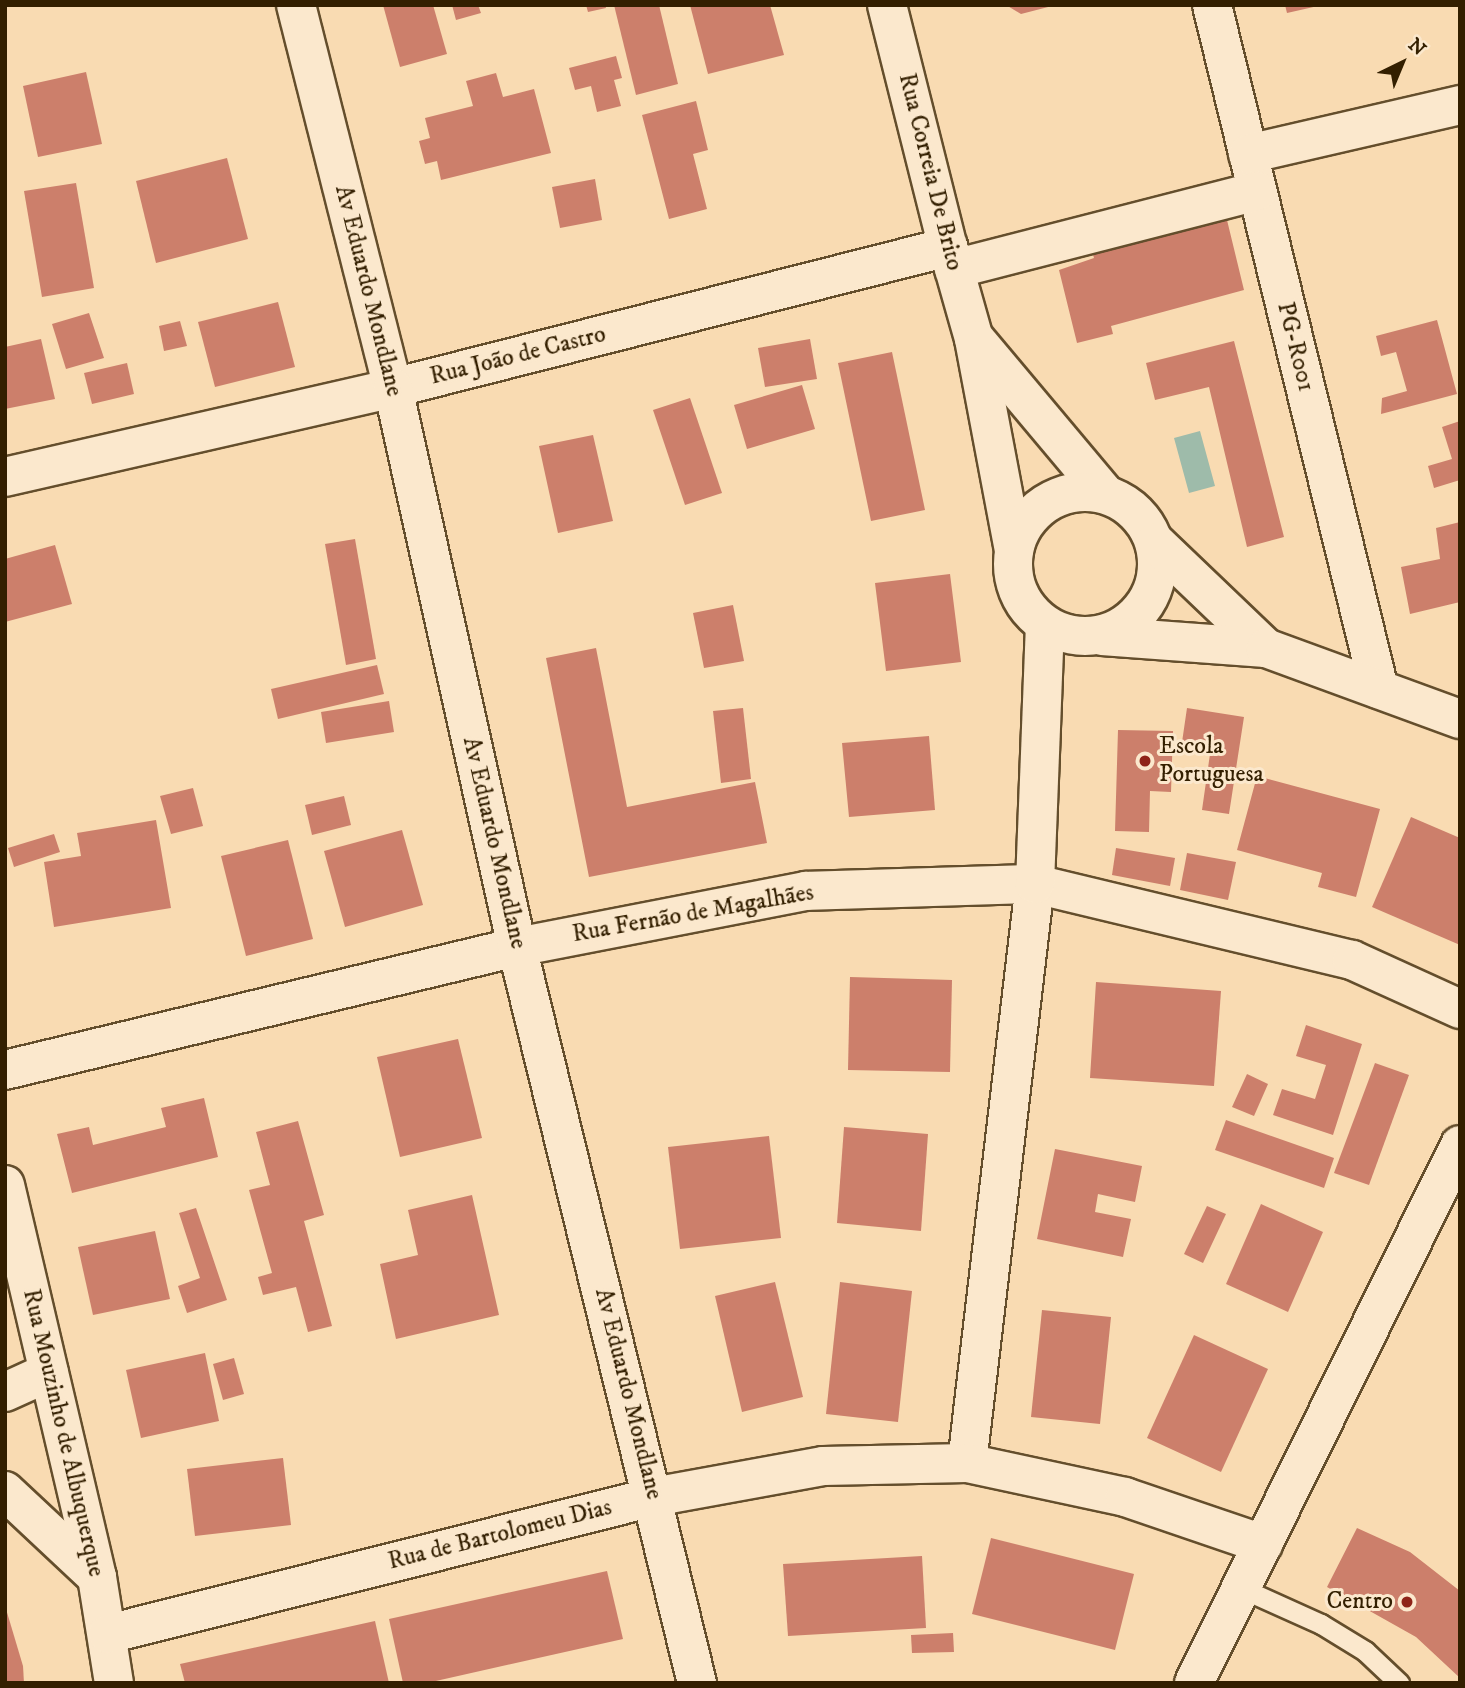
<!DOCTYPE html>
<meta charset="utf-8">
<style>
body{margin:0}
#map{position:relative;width:1465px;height:1688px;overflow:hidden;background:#f9dbb2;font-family:"IM FELL DW Pica",serif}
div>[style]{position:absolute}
.water>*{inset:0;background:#9ebbaa}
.building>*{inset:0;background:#cc7f6b}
.roads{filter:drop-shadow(2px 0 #644e2c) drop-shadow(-2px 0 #644e2c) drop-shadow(0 2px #644e2c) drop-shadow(0 -2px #644e2c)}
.service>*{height:19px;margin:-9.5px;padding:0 9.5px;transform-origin:9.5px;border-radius:9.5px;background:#fbe8cd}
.minor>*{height:38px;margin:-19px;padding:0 19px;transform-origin:19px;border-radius:19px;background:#fbe8cd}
.tertiary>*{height:38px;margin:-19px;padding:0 19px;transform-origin:19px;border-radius:19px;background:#fbe8cd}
.tertiary>.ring{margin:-19px;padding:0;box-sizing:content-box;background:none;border:38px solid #fbe8cd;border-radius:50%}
.dots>*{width:19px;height:19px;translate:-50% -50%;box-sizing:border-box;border:4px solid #fbe8cd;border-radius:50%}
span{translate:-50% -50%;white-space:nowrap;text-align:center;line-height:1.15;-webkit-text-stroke:6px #fbe8cd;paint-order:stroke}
.street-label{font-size:24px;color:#331f00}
.poi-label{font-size:24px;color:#331f00}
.left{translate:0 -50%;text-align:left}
.right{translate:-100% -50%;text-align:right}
.frame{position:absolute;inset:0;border:7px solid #331f00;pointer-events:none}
.north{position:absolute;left:1367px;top:28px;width:70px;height:70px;-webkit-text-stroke:5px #fbe8cd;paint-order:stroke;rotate:43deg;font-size:19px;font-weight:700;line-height:28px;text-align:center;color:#331f00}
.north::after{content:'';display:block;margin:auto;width:24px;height:32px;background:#331f00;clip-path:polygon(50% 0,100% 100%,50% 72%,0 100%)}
</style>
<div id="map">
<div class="water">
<div style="clip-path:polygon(1200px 431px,1215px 486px,1189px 493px,1174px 438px)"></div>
</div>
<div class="building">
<div style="clip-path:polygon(383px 5px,433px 5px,447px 54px,400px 67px)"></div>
<div style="clip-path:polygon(452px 5px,478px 5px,481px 13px,456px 20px)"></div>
<div style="clip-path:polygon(586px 5px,605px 5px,606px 8px,588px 12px)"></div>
<div style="clip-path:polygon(614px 5px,659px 5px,678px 84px,636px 95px)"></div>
<div style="clip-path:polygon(690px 5px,770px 5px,784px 55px,708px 74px)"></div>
<div style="clip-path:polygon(1006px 5px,1052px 5px,1052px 6px,1021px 14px)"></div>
<div style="clip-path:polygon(1285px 5px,1318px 5px,1318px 6px,1287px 13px)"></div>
<div style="clip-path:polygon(616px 56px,622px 78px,614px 80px,621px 106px,597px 112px,591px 86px,575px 90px,569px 68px)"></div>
<div style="clip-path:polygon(86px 72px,102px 144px,38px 157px,23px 86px)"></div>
<div style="clip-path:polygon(496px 73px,503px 97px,534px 89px,551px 153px,441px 180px,437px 161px,425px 164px,419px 141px,430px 138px,425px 118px,473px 106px,466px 81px)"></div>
<div style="clip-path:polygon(696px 101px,708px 150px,693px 154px,707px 209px,669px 219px,642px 115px)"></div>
<div style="clip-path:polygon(227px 158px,248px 239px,156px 263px,136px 181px)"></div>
<div style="clip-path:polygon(595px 179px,602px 220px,560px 228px,552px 187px)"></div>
<div style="clip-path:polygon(76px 183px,94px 288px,42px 297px,24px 191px)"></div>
<div style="clip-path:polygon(1227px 220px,1244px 290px,1111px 326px,1113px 334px,1077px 343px,1059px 270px,1094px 258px,1092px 251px)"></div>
<div style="clip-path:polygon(278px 302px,295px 367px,215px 387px,198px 322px)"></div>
<div style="clip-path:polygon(89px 313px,104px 358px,66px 369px,52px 324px)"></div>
<div style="clip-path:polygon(1437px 320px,1457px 394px,1381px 414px,1382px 398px,1407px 391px,1396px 352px,1381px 356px,1376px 336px)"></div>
<div style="clip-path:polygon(180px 321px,187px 346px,164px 351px,159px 326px)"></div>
<div style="clip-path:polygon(41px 339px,55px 399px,5px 409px,5px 347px)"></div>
<div style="clip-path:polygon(810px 339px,817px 379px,765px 387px,758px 348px)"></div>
<div style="clip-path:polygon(1234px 341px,1284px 537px,1247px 547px,1209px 387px,1155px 400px,1146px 363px)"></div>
<div style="clip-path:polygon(892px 352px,925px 510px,871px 521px,838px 363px)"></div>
<div style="clip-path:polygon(127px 363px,134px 394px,92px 404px,84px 373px)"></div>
<div style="clip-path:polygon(802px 385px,815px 429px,747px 449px,734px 405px)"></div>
<div style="clip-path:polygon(690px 398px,722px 493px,685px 505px,653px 410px)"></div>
<div style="clip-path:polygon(1460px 421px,1460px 480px,1434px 488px,1428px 466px,1452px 459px,1442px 427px)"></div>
<div style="clip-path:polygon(593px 435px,613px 521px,558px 533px,539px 446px)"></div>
<div style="clip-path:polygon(1460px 522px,1460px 602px,1410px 614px,1401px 567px,1440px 559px,1436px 528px)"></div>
<div style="clip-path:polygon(355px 539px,376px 659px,346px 665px,325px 544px)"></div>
<div style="clip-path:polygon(55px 545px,72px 604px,5px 622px,5px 559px)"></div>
<div style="clip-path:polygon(950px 574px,961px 662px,886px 671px,875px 583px)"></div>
<div style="clip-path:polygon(733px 605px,744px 661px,704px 668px,693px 613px)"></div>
<div style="clip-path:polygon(596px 648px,627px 807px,755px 782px,767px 843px,589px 877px,546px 658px)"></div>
<div style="clip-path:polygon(377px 665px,384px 694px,278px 719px,271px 689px)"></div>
<div style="clip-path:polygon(389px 701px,394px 732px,326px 743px,321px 712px)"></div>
<div style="clip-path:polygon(743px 708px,751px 779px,721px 783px,713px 711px)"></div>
<div style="clip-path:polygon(1187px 708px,1244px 717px,1229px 814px,1202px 810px,1210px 754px,1181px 749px)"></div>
<div style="clip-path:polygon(1118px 730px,1173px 731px,1171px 792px,1150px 791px,1149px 832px,1115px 831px)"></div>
<div style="clip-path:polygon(929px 736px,935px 810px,849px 817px,842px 743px)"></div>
<div style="clip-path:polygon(1257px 776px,1380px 809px,1356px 897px,1318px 887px,1322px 873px,1237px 850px)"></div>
<div style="clip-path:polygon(193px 788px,203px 826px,171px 834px,160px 796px)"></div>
<div style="clip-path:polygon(344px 796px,351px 825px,312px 835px,305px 805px)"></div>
<div style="clip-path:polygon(1411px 817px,1460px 838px,1460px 945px,1372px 907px)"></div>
<div style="clip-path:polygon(156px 820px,171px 908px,54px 927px,44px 862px,81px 856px,77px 833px)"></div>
<div style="clip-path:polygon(402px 830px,423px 905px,345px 927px,324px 851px)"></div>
<div style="clip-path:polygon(54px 834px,60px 852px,14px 867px,8px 848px)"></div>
<div style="clip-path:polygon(288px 840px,313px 939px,246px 956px,221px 856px)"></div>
<div style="clip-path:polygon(1116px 848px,1175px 858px,1170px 886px,1112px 875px)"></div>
<div style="clip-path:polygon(1187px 853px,1236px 862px,1228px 900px,1180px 890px)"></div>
<div style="clip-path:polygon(850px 977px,952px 980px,950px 1072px,848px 1070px)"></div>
<div style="clip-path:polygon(1096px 982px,1221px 991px,1214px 1086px,1090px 1078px)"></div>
<div style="clip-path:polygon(1306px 1025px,1362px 1044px,1333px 1135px,1273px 1115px,1282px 1089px,1315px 1099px,1326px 1065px,1296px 1056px)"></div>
<div style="clip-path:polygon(458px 1039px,482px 1138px,400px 1157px,377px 1057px)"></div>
<div style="clip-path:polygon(1375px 1063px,1409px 1075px,1369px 1185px,1334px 1173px)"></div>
<div style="clip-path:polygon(1247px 1074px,1268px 1084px,1254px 1116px,1232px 1107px)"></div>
<div style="clip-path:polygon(204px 1098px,218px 1157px,72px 1193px,57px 1134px,89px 1127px,93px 1145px,166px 1127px,161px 1108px)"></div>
<div style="clip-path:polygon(1226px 1120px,1334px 1158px,1324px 1188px,1215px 1150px)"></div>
<div style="clip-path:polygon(298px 1121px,324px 1215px,304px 1221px,332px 1326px,308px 1332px,296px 1287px,263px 1295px,258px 1277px,272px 1273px,249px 1190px,270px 1185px,256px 1132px)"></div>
<div style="clip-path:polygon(844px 1127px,928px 1134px,921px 1231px,837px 1223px)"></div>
<div style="clip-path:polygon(769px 1136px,781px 1238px,680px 1249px,668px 1147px)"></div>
<div style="clip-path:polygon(1055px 1149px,1142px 1166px,1135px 1202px,1098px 1194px,1095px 1212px,1131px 1219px,1123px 1257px,1037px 1239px)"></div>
<div style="clip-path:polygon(472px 1195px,499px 1315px,396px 1339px,380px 1264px,418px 1255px,408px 1210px)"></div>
<div style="clip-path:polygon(1261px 1204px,1323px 1232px,1288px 1312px,1226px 1284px)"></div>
<div style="clip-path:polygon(1207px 1206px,1226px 1214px,1203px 1263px,1184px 1254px)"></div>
<div style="clip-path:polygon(196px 1208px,227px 1300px,187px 1313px,178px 1286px,200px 1278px,179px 1213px)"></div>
<div style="clip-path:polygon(155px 1231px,170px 1299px,93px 1315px,78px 1247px)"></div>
<div style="clip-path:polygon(775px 1282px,803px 1397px,742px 1412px,715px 1296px)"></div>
<div style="clip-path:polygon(840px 1282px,912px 1291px,898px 1422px,826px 1414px)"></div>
<div style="clip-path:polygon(1042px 1310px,1111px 1317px,1100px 1424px,1031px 1417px)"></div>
<div style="clip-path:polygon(1194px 1335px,1268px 1369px,1221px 1472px,1147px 1438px)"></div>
<div style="clip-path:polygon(205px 1353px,219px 1421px,141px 1438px,126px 1370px)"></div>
<div style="clip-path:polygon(234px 1358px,244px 1394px,223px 1400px,213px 1364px)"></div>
<div style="clip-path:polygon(283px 1458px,291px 1525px,195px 1536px,187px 1469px)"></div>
<div style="clip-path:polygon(1357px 1528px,1410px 1552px,1460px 1591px,1460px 1678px,1416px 1637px,1327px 1587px)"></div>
<div style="clip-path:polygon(991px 1538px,1134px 1574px,1115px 1650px,972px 1614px)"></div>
<div style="clip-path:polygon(922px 1556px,926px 1628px,788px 1636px,783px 1564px)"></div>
<div style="clip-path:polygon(607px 1571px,623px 1639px,427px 1683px,403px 1683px,389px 1619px)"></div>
<div style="clip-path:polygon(6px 1609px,23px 1666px,24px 1683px,5px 1683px)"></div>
<div style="clip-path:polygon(375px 1621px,389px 1683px,185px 1683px,180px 1664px)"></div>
<div style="clip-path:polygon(953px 1633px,954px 1652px,912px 1653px,911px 1635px)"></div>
</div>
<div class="roads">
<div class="service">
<div style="left:1241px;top:1588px;width:88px;rotate:24.2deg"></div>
<div style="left:1321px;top:1624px;width:52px;rotate:31.5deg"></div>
<div style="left:1365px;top:1651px;width:47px;rotate:43.3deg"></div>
</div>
<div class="minor">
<div style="left:1212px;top:5px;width:704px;rotate:76.28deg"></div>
<div style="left:1248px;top:154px;width:218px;rotate:-13deg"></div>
<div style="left:954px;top:269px;width:313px;rotate:-14.4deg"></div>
<div style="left:5px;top:477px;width:398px;rotate:-12.9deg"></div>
<div style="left:393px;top:388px;width:573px;rotate:-14.25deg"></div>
<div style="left:5px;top:1070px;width:527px;rotate:-13.51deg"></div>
<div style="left:517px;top:947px;width:294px;rotate:-11deg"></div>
<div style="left:806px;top:891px;width:229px;rotate:-1.8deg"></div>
<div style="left:1035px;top:884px;width:326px;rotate:13.5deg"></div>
<div style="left:1352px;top:960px;width:119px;rotate:24.4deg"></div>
<div style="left:5px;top:1185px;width:403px;rotate:76.8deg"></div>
<div style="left:97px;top:1577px;width:107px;rotate:80.9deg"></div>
<div style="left:5px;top:1392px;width:48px;rotate:-24.4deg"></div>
<div style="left:967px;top:1463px;width:583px;rotate:-83.3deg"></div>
<div style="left:1035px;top:884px;width:259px;rotate:-87.8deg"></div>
<div style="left:5px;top:1491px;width:126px;rotate:43.1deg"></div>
<div style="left:108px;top:1634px;width:562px;rotate:-14.11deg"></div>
<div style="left:653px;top:1497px;width:173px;rotate:-10.3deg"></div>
<div style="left:823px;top:1466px;width:144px;rotate:-1.2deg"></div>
<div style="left:967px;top:1463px;width:162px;rotate:12.1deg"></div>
<div style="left:1125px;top:1497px;width:146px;rotate:18.8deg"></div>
<div style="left:1194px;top:1683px;width:600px;rotate:-63.69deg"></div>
</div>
<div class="tertiary">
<div style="left:296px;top:5px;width:395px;rotate:75.8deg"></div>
<div style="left:393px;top:388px;width:573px;rotate:77.49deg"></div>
<div style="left:517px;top:947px;width:758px;rotate:76.26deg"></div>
<div style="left:887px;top:5px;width:250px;rotate:75.9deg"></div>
<div style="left:948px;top:247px;width:96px;rotate:74.2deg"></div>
<div style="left:974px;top:339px;width:215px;rotate:79.3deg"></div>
<div style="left:976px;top:340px;width:201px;rotate:50deg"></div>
<div class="ring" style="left:1013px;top:492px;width:106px;height:106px"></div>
<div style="left:1155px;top:542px;width:153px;rotate:43.7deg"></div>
<div style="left:1102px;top:636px;width:164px;rotate:4.2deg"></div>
<div style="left:1266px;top:648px;width:207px;rotate:20.1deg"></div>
</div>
</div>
<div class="dots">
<div style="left:1145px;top:761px;background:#8f2418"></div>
<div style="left:1407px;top:1602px;background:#8f2418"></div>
</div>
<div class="street-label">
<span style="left:930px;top:172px;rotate:76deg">Rua Correia De Brito</span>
<span style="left:368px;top:291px;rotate:76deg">Av Eduardo Mondlane</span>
<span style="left:1295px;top:347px;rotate:76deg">PG-R001</span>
<span style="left:518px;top:356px;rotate:-14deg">Rua João de Castro</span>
<span style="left:494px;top:843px;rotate:77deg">Av Eduardo Mondlane</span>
<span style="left:693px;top:914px;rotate:-10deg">Rua Fernão de Magalhães</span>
<span style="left:628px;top:1394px;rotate:76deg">Av Eduardo Mondlane</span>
<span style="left:63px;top:1433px;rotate:77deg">Rua Mouzinho de Albuquerque</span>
<span style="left:500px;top:1535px;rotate:-14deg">Rua de Bartolomeu Dias</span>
</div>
<div class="poi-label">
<span class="left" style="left:1159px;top:761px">Escola<br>Portuguesa</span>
<span class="right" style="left:1393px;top:1602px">Centro</span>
</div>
<div class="frame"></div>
<div class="north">N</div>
</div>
